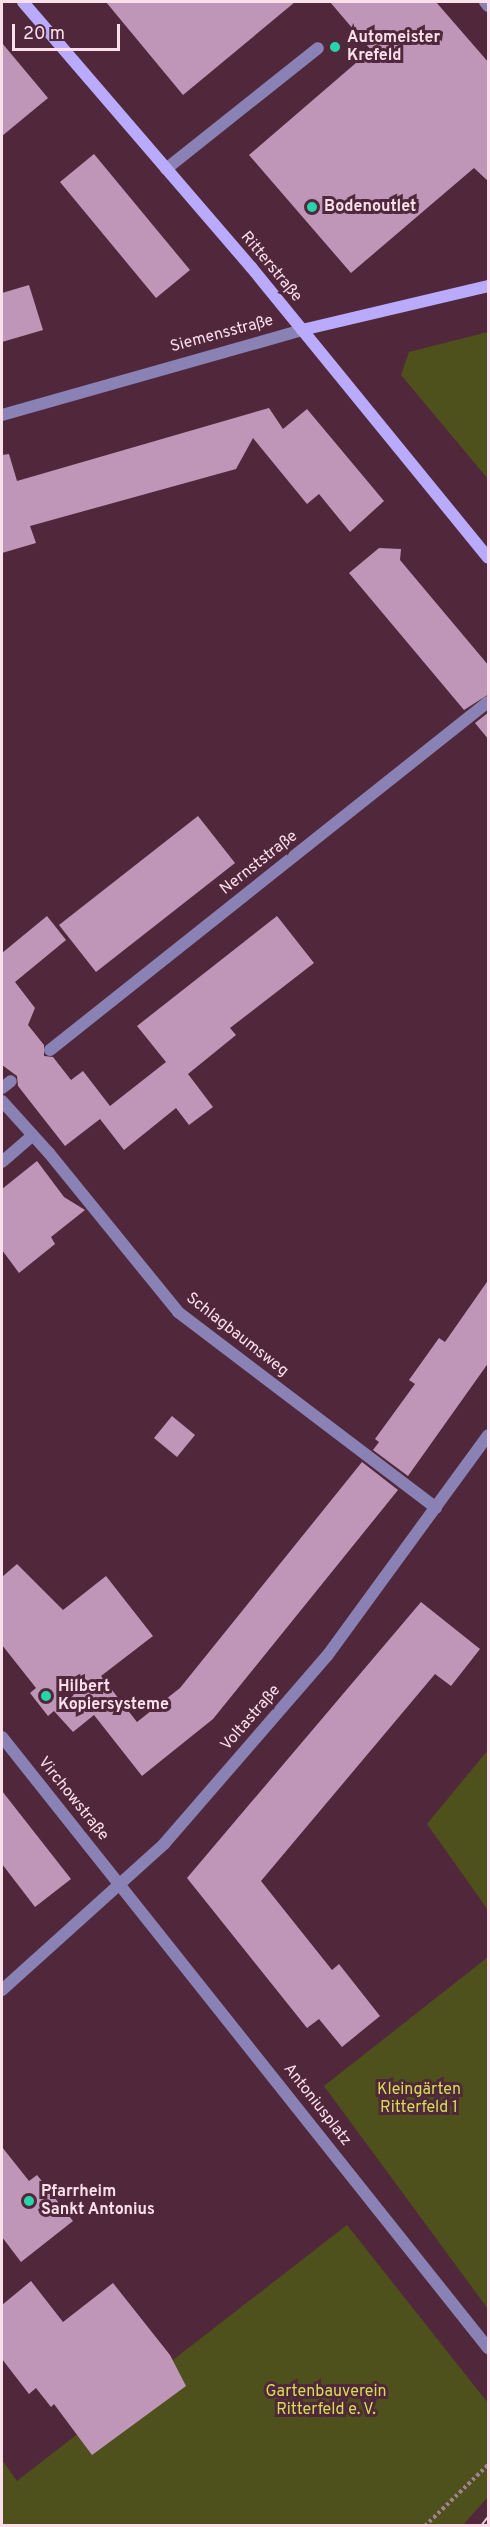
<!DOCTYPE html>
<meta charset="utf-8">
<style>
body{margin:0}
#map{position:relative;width:490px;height:2527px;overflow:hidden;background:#51283b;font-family:Overpass,sans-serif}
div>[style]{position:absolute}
.green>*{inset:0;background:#4e511c}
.building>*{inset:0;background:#bf96b8}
.path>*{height:4px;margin-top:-2px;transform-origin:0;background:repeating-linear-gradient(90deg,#a2808f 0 3px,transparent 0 6px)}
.lane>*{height:12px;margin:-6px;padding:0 6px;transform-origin:6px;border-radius:6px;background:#8a81b4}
.street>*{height:12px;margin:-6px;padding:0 6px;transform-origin:6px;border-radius:6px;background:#8a81b4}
.secondary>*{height:12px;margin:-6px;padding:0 6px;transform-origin:6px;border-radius:6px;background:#b9aafb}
.tram>*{height:1.5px;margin:-0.75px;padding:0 0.75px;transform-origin:0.75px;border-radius:0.75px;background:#e7c9d5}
.dots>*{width:16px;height:16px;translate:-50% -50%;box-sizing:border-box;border:3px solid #51283b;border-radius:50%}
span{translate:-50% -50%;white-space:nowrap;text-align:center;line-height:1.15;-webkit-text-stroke:6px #51283b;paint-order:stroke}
.poi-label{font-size:16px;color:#fbdfea;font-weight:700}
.left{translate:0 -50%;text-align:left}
.street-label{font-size:16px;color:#fbdfea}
.park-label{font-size:16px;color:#d6de53}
.frame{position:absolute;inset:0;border:3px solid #fbdfea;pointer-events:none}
.scale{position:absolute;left:12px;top:24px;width:108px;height:27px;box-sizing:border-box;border:3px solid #fbdfea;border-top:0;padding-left:8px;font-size:18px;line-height:21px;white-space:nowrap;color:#fbdfea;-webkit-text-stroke:4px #51283b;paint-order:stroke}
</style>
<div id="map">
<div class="green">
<div style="clip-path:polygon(488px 332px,488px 479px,401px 375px,409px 352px)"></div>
<div style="clip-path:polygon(488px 1750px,488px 1910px,427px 1824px)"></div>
<div style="clip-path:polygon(488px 1957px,488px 2309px,324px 2086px)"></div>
<div style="clip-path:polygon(347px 2225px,488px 2403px,488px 2497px,463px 2525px,2px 2525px,2px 2460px,17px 2481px)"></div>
</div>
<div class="building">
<div style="clip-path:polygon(106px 2px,295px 2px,183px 95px)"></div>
<div style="clip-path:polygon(330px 2px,436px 2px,489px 63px,489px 182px,474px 168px,351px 273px,249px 155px,371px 50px)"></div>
<div style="clip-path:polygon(2px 43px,48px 98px,2px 136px)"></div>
<div style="clip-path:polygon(94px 154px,190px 270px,156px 298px,60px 182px)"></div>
<div style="clip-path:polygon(29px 285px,43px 330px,2px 342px,2px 293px)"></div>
<div style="clip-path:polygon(269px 408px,283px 429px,307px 409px,384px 501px,350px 532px,319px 494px,307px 504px,253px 438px,236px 469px,30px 526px,36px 543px,2px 553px,2px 455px,9px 454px,17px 481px)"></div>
<div style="clip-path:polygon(379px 548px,401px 549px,400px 560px,489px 666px,489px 694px,464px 710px,349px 573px)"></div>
<div style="clip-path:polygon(489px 712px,489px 740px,475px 723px)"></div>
<div style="clip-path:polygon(198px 816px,235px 863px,96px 972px,59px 925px)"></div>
<div style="clip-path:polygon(47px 916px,66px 940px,15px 982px,35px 1008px,28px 1025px,44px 1045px,44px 1056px,53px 1057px,71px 1080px,83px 1071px,110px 1106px,166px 1062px,137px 1026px,277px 916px,314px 963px,230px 1028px,236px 1035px,188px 1074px,213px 1107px,189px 1125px,176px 1108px,124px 1150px,100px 1119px,65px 1146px,18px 1086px,17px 1076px,2px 1065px,2px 953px)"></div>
<div style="clip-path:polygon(37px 1161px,64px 1197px,85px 1210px,51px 1237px,55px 1244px,19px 1273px,2px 1250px,2px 1189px)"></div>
<div style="clip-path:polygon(489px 1279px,489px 1362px,408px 1476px,373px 1450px,379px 1442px,375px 1439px,415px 1384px,409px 1380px,439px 1338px,445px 1342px)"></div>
<div style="clip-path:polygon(172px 1416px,195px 1435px,177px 1457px,154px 1438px)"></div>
<div style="clip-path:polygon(362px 1462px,398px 1490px,213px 1719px,142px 1776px,94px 1715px,73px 1732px,54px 1711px,48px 1716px,30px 1693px,36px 1688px,2px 1645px,2px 1577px,17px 1564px,63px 1610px,106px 1576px,153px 1636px,101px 1676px,137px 1722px,180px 1688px)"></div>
<div style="clip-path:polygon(421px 1602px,480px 1649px,451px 1686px,435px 1674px,261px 1881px,332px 1970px,339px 1964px,380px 2016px,342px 2047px,319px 2019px,307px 2028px,187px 1878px)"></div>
<div style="clip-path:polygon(2px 1791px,71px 1879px,35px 1907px,2px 1864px)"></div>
<div style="clip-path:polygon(2px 2147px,29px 2181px,37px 2175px,73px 2221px,21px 2262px,2px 2237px)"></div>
<div style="clip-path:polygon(31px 2281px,63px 2322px,113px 2283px,170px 2355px,186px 2386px,92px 2455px,54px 2404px,51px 2407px,36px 2388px,29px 2394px,2px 2359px,2px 2305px)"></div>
</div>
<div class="path">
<div style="left:425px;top:2526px;width:88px;rotate:-44.1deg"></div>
</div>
<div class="lane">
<div style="left:485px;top:2px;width:5px;rotate:53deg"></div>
<div style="left:166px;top:169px;width:194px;rotate:-38.5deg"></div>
<div style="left:2px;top:1088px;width:11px;rotate:-38deg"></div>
<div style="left:49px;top:1153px;width:205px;rotate:50.9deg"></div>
<div style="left:178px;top:1312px;width:324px;rotate:37.2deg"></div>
</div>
<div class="street">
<div style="left:2px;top:415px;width:312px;rotate:-15.8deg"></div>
<div style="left:50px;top:1050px;width:559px;rotate:-38.47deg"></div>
<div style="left:2px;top:1101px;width:70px;rotate:47.9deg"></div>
<div style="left:2px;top:1162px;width:37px;rotate:-41deg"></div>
<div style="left:2px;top:1737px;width:781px;rotate:51.5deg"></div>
<div style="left:2px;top:1990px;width:218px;rotate:-42deg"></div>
<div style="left:164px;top:1844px;width:249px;rotate:-49.1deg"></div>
<div style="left:327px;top:1656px;width:273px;rotate:-53.9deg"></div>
</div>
<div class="secondary">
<div style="left:23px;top:2px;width:350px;rotate:49.3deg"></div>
<div style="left:251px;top:267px;width:375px;rotate:50.8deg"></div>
<div style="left:302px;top:330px;width:191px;rotate:-13.3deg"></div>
</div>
<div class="tram">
<div style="left:481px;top:2526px;width:11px;rotate:-52deg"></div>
</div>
<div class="dots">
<div style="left:335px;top:47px;background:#27d5ad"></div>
<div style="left:312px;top:207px;background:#27d5ad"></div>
<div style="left:46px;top:1696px;background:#27d5ad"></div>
<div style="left:29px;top:2201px;background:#27d5ad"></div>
</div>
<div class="poi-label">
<span class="left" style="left:347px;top:47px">Automeister<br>Krefeld</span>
<span class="left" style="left:324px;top:207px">Bodenoutlet</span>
<span class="left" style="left:58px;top:1696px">Hilbert<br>Kopiersysteme</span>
<span class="left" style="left:41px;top:2201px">Pfarrheim<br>Sankt Antonius</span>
</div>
<div class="street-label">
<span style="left:271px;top:267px;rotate:50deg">Ritterstraße</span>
<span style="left:222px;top:334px;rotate:-15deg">Siemensstraße</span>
<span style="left:259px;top:863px;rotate:-38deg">Nernststraße</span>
<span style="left:237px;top:1335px;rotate:38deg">Schlagbaumsweg</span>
<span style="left:251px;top:1718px;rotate:-49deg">Voltastraße</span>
<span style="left:73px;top:1799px;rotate:51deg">Virchowstraße</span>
<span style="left:317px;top:2105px;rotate:52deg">Antoniusplatz</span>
</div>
<div class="park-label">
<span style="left:419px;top:2099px">Kleingärten<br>Ritterfeld 1</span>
<span style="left:326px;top:2401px">Gartenbauverein<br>Ritterfeld e. V.</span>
</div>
<div class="frame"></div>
<div class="scale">20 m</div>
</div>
